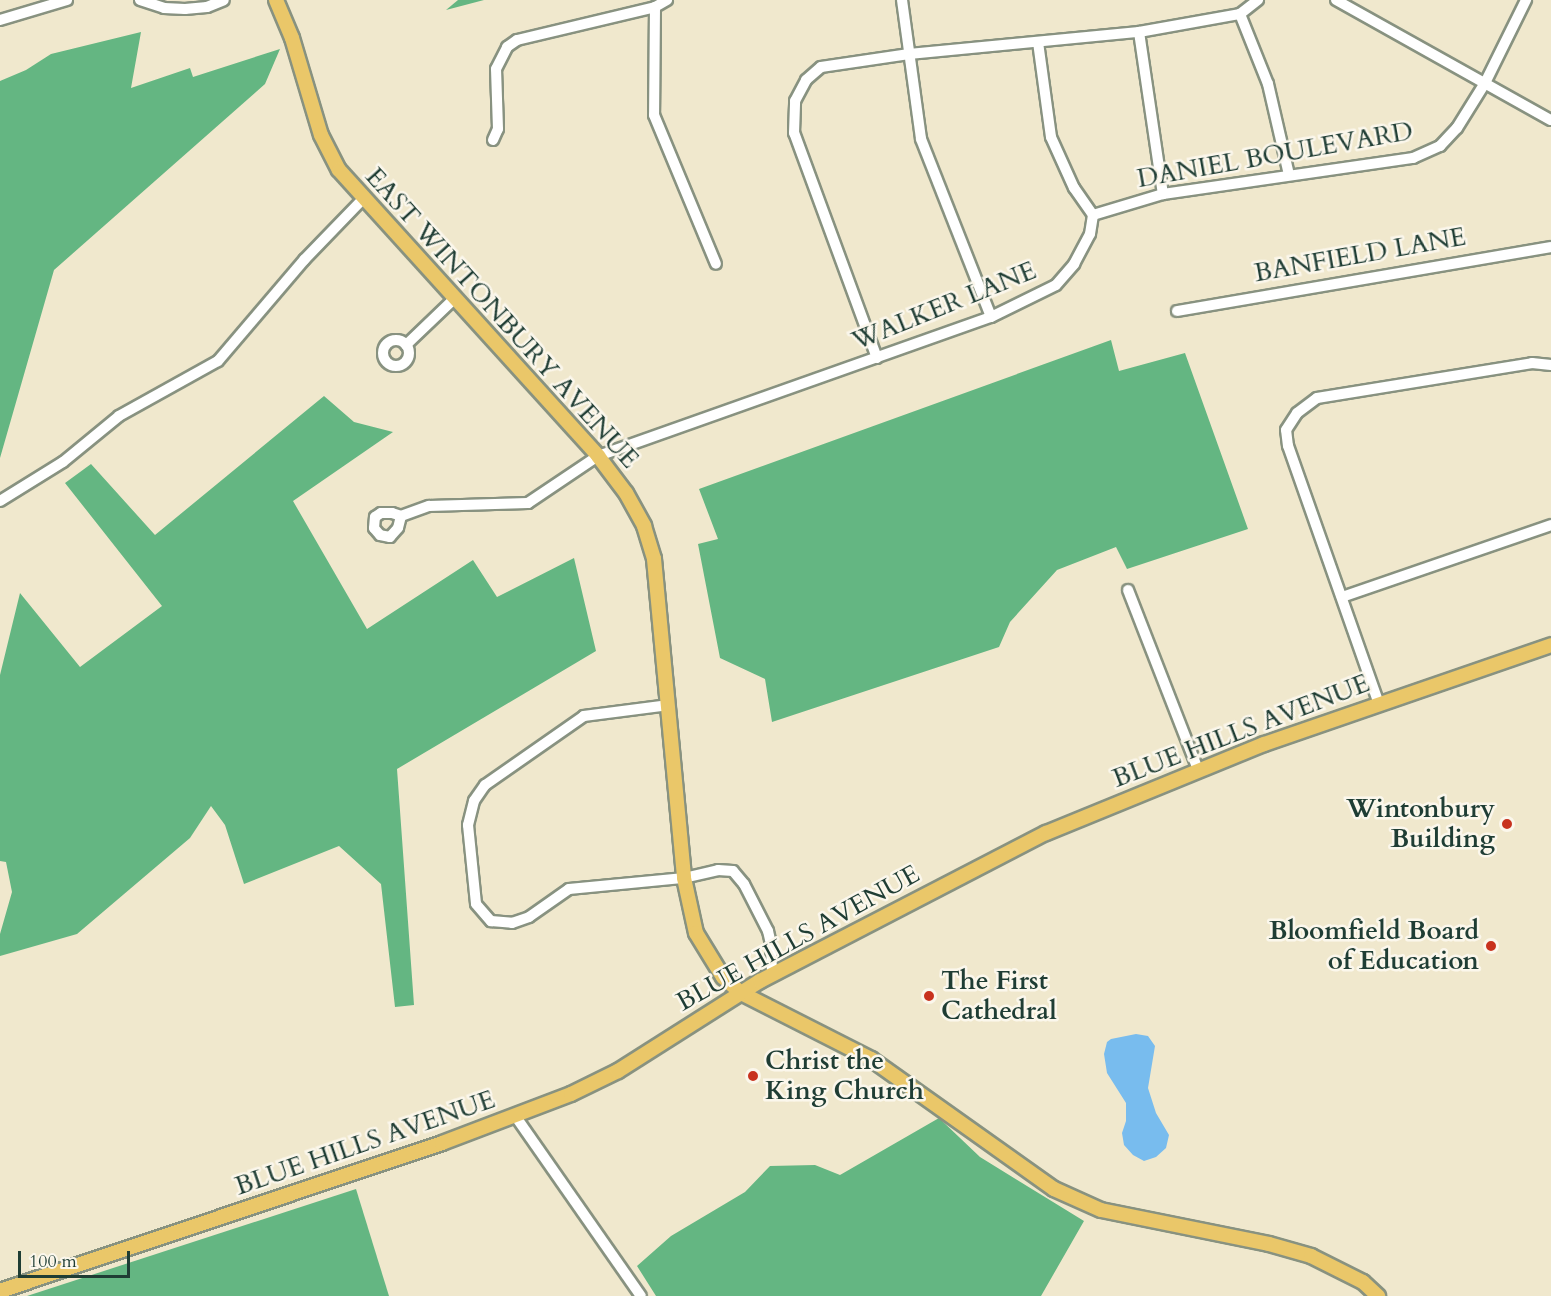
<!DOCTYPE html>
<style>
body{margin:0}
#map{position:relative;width:1551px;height:1296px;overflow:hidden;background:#f0e8cd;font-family:Cardo,serif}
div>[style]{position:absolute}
.forest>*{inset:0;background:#64b682}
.water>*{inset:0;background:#78bcee}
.roads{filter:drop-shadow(2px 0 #889280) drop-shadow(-2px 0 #889280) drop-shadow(0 2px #889280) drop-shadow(0 -2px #889280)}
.minor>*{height:10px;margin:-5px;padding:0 5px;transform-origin:5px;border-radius:5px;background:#fff}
.minor>.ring{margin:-5px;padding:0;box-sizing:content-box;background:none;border:10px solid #fff;border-radius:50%}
.major>*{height:14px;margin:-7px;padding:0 7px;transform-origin:7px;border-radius:7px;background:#eac769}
.dots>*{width:16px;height:16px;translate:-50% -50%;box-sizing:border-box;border:3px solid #fbf7ec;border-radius:50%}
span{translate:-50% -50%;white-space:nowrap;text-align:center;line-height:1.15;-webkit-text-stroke:5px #fbf7ec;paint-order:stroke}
.street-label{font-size:26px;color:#1f3d34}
.poi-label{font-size:26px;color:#1f3d34;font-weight:700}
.right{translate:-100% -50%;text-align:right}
.left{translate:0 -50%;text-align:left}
.scale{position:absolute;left:18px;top:1251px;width:112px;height:27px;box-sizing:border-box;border:3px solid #1f3d34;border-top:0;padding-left:8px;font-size:18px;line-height:21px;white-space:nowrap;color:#1f3d34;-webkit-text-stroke:4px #fbf7ec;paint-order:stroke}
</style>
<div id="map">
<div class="forest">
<div style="clip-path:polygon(458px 0,484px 0,446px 10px)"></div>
<div style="clip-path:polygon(141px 32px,131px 88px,190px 68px,193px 77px,280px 49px,265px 84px,54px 270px,0 458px,0 81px,26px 70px,51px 54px)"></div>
<div style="clip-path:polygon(1111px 340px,1119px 371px,1185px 353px,1248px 529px,1127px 569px,1116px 547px,1057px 570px,1010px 622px,999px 647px,772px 722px,765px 679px,720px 658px,698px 544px,718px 539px,699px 489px)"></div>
<div style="clip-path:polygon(324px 396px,354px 422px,393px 432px,293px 501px,367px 629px,473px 560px,497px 597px,574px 558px,596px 651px,397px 769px,414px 1005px,395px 1007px,381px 884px,339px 846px,244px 884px,225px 825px,211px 806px,190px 838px,77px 934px,0 956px,0 934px,12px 892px,6px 862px,0 861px,0 675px,20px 593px,80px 667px,162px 606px,65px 483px,91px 464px,155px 535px)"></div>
<div style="clip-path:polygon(939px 1118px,980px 1157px,1084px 1221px,1041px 1296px,656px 1296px,637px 1266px,671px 1236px,745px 1192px,770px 1166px,815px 1165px,840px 1175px)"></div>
<div style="clip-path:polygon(356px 1189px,389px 1296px,27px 1296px)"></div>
</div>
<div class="water">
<div style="clip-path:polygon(1136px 1034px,1148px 1036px,1155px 1046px,1148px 1088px,1156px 1113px,1169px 1135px,1166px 1148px,1156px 1157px,1144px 1161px,1133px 1155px,1124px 1145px,1122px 1133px,1126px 1121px,1126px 1103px,1107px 1073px,1104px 1054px,1107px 1042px,1111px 1039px)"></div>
</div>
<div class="roads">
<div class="minor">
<div style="left:140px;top:0;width:25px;rotate:18deg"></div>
<div style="left:164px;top:8px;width:21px;rotate:3deg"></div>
<div style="left:185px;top:9px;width:22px;rotate:-5deg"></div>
<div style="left:207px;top:7px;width:18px;rotate:-22deg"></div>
<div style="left:902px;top:0;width:140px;rotate:82.2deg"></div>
<div style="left:921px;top:139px;width:191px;rotate:68.5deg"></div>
<div style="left:1336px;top:0;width:246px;rotate:29.2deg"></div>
<div style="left:655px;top:7px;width:108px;rotate:90.5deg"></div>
<div style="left:654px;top:115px;width:161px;rotate:67.4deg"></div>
<div style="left:1240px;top:14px;width:75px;rotate:68.2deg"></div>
<div style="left:1268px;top:84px;width:93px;rotate:77deg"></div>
<div style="left:0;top:20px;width:70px;rotate:-16.6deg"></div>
<div style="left:1139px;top:32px;width:164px;rotate:81.6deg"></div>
<div style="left:493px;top:140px;width:12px;rotate:-66deg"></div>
<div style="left:498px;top:129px;width:60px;rotate:-91.9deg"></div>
<div style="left:496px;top:69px;width:25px;rotate:-63deg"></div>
<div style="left:507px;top:47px;width:12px;rotate:-35deg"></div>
<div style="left:517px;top:40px;width:142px;rotate:-13.4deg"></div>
<div style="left:655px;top:7px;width:14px;rotate:-30deg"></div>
<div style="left:1093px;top:215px;width:73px;rotate:-16.7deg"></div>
<div style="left:1163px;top:194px;width:253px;rotate:-8.2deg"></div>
<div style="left:1413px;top:158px;width:30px;rotate:-24deg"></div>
<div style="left:1440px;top:146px;width:25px;rotate:-47deg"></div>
<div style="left:1457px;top:128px;width:53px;rotate:-58.1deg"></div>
<div style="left:1485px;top:83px;width:93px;rotate:-63.7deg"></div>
<div style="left:1177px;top:311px;width:379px;rotate:-9.7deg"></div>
<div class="ring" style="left:383px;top:340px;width:16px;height:16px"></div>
<div style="left:406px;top:345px;width:66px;rotate:-43.8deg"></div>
<div style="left:877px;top:358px;width:240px;rotate:-110.2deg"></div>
<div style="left:794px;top:133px;width:32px;rotate:-88deg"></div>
<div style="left:795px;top:101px;width:24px;rotate:-62deg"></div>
<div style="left:806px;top:80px;width:20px;rotate:-41deg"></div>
<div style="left:821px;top:67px;width:89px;rotate:-8.4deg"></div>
<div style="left:909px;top:54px;width:231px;rotate:-5.5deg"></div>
<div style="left:1139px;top:32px;width:103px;rotate:-10.1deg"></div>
<div style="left:1240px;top:14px;width:23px;rotate:-38deg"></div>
<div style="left:0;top:501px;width:74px;rotate:-31.8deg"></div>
<div style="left:63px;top:462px;width:72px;rotate:-39.4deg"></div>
<div style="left:119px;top:416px;width:113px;rotate:-29.1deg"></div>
<div style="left:218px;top:361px;width:133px;rotate:-49.6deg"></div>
<div style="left:304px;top:260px;width:85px;rotate:-46deg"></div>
<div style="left:401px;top:516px;width:12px;rotate:104deg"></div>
<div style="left:398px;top:528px;width:12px;rotate:132deg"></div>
<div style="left:390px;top:537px;width:10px;rotate:-169deg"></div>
<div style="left:380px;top:535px;width:9px;rotate:-131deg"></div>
<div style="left:374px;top:528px;width:11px;rotate:-85deg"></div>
<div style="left:375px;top:517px;width:7px;rotate:-34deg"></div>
<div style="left:381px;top:513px;width:11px"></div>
<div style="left:392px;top:513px;width:9px;rotate:18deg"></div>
<div style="left:401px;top:516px;width:30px;rotate:-20deg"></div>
<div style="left:429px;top:506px;width:99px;rotate:-1.7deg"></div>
<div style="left:528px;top:503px;width:84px;rotate:-33.9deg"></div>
<div style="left:598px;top:456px;width:417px;rotate:-19.5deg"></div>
<div style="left:991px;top:317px;width:72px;rotate:-26.2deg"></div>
<div style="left:1056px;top:285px;width:28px;rotate:-49deg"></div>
<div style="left:1074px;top:264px;width:34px;rotate:-62deg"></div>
<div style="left:1090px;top:234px;width:19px;rotate:-81deg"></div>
<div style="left:1093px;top:215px;width:33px;rotate:-125deg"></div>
<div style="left:1074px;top:188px;width:56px;rotate:-114.3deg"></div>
<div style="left:1051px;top:137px;width:96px;rotate:-97.8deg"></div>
<div style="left:1128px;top:590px;width:193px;rotate:68.7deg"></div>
<div style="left:1342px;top:597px;width:221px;rotate:-19deg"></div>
<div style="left:1379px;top:704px;width:274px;rotate:-109.4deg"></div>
<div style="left:1288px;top:446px;width:16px;rotate:-97deg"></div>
<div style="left:1286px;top:430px;width:20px;rotate:-57deg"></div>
<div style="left:1297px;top:413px;width:25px;rotate:-37deg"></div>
<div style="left:1317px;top:398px;width:218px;rotate:-9.2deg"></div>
<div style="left:1532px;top:363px;width:19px;rotate:6deg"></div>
<div style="left:669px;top:705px;width:86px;rotate:172.6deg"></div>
<div style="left:584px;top:716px;width:121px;rotate:145.1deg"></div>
<div style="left:485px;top:785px;width:19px;rotate:125deg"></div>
<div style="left:474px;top:801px;width:25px;rotate:104deg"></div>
<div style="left:468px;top:825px;width:79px;rotate:84.2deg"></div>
<div style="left:476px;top:904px;width:23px;rotate:49deg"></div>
<div style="left:491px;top:921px;width:21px;rotate:5deg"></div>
<div style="left:512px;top:923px;width:18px;rotate:-19deg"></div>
<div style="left:529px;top:917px;width:49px;rotate:-35deg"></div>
<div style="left:569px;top:889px;width:116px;rotate:-5.5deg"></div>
<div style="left:684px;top:878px;width:35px;rotate:-13deg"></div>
<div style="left:718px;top:870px;width:15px;rotate:4deg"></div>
<div style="left:733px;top:871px;width:17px;rotate:50deg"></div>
<div style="left:744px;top:884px;width:53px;rotate:62.9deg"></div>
<div style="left:768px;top:931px;width:13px;rotate:77deg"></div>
<div style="left:771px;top:944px;width:31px;rotate:88deg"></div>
<div style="left:516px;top:1117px;width:218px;rotate:55.1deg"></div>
</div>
<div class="major">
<div style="left:276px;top:0;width:41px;rotate:67.2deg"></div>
<div style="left:292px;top:38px;width:101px;rotate:73.4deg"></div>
<div style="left:321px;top:135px;width:39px;rotate:63deg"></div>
<div style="left:339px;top:170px;width:386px;rotate:47.8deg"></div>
<div style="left:598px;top:456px;width:46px;rotate:52.9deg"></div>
<div style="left:626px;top:493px;width:38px;rotate:61deg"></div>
<div style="left:644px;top:526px;width:34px;rotate:73deg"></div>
<div style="left:654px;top:559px;width:320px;rotate:84.6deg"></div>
<div style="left:684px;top:878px;width:56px;rotate:77.7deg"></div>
<div style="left:696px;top:933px;width:52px;rotate:58.5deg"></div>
<div style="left:723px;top:977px;width:24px;rotate:42deg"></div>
<div style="left:741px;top:993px;width:146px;rotate:26.9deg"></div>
<div style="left:871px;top:1059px;width:224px;rotate:35.4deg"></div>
<div style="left:1054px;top:1189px;width:51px;rotate:24.1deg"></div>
<div style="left:1101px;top:1210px;width:171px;rotate:11.4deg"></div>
<div style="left:1269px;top:1244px;width:44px;rotate:15.9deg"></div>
<div style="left:1311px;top:1256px;width:58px;rotate:26.6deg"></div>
<div style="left:1363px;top:1282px;width:21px;rotate:43deg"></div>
<div style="left:0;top:1291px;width:466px;rotate:-18.5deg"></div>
<div style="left:442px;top:1143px;width:138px;rotate:-20.8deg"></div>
<div style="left:571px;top:1094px;width:52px;rotate:-26.1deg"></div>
<div style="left:618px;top:1071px;width:168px;rotate:-32.4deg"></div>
<div style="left:760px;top:981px;width:322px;rotate:-27.4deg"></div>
<div style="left:1046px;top:833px;width:235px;rotate:-22.2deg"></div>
<div style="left:1264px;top:744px;width:304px;rotate:-19deg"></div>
</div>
</div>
<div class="dots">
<div style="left:1507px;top:824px;background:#c8321e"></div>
<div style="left:1491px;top:946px;background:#c8321e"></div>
<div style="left:929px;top:996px;background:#c8321e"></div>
<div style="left:753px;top:1076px;background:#c8321e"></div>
</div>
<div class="street-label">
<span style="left:1275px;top:155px;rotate:-10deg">DANIEL BOULEVARD</span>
<span style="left:1360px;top:255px;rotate:-10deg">BANFIELD LANE</span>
<span style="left:944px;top:306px;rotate:-22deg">WALKER LANE</span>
<span style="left:502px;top:318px;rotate:48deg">EAST WINTONBURY AVENUE</span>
<span style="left:1241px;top:731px;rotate:-21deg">BLUE HILLS AVENUE</span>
<span style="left:798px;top:938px;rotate:-29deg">BLUE HILLS AVENUE</span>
<span style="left:365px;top:1143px;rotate:-19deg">BLUE HILLS AVENUE</span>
</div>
<div class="poi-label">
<span class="right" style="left:1495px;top:824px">Wintonbury<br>Building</span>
<span class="right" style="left:1479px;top:946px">Bloomfield Board<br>of Education</span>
<span class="left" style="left:941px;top:996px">The First<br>Cathedral</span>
<span class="left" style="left:765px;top:1076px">Christ the<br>King Church</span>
</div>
<div class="scale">100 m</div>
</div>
